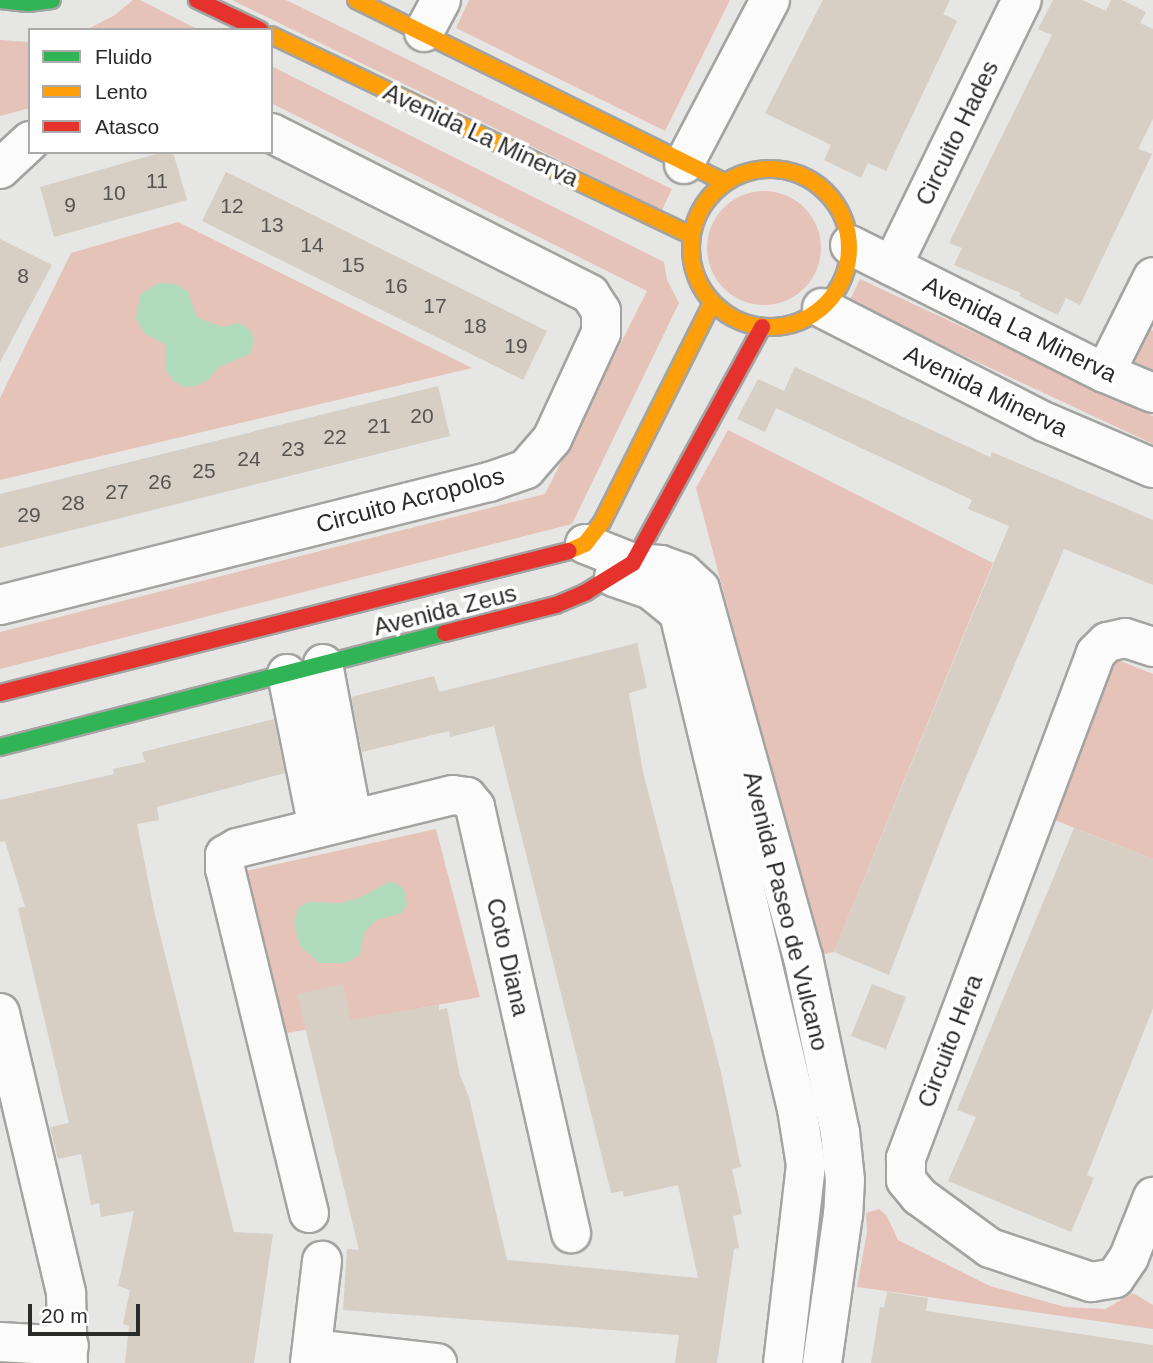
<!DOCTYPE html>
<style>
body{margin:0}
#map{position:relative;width:1153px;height:1363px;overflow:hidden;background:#e6e6e4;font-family:Arial,sans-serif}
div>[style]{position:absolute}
.green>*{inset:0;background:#e6c3b9}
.round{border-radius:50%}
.water>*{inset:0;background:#b0dbbd}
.building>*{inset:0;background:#d7cec4}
.roads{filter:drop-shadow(2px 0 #a3a3a1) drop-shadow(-2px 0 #a3a3a1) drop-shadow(0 2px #a3a3a1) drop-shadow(0 -2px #a3a3a1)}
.street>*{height:38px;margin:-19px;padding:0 19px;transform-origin:19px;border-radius:19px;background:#fbfbfb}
.fast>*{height:16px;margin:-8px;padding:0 8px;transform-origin:8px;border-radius:8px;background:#30b455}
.slow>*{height:16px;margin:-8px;padding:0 8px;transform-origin:8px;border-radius:8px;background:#ff9f0a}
.slow>.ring{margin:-8px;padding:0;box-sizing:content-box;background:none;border:16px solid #ff9f0a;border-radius:50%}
.jam>*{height:16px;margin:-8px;padding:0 8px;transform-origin:8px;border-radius:8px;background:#e5322d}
span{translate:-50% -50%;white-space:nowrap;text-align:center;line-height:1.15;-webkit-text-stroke:7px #fff;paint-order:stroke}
.number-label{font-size:21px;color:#565450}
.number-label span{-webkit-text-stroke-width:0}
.street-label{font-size:24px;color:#2b2b2a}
.legend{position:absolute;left:28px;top:28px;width:245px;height:126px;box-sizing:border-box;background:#fff;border:2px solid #aaa;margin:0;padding:9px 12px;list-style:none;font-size:21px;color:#2b2b2a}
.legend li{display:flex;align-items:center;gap:14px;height:35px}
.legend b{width:35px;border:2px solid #aaa}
.scale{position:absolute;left:28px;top:1304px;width:112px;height:32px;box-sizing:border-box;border:4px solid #2b2b2a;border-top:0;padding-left:9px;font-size:21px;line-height:24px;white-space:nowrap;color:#2b2b2a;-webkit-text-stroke:5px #fff;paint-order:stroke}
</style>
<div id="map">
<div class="green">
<div style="clip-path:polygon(133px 0,140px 0,199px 30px,86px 30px,115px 15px)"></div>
<div style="clip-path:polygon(232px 0,286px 0,672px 189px,662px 210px)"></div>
<div style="clip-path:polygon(469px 0,730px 0,665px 131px,456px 28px)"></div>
<div style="clip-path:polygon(0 40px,30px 42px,30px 108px,0 116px)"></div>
<div style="clip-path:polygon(271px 66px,664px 262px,667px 280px,679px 303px,572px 524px,0 669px,0 632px,545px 494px,647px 291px,271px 103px)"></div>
<div class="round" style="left:707px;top:191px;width:114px;height:114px"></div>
<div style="clip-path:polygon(178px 222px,472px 368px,0 480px,0 398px,71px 253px)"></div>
<div style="clip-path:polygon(860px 279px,1153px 416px,1153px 444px,849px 302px)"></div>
<div style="clip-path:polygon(1149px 329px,1153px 331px,1153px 372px,1133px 363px)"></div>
<div style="clip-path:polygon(728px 430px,993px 563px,834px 952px,820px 955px,696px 488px)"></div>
<div style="clip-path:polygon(1116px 659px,1153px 674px,1153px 859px,1052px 819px)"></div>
<div style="clip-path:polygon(436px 829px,480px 997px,277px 1035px,241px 872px)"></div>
<div style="clip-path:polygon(879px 1209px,887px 1216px,898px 1240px,990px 1286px,1065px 1307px,1105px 1309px,1133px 1293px,1153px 1305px,1153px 1329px,857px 1287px,867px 1232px,866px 1213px)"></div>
</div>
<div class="water">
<div style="clip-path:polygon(158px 283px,176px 284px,188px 292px,197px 317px,222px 327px,240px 323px,250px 330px,254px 339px,250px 354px,219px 367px,208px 380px,197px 386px,184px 387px,173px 381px,166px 370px,165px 344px,145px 334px,136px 319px,140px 295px)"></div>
<div style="clip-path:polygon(391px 881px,404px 889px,407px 904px,402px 913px,376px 920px,364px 933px,360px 955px,346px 963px,319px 963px,300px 946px,294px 922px,298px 909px,307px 902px,340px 903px,359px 898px)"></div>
</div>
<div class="building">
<div style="clip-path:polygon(823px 0,950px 0,943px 14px,957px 21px,886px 171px,868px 163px,861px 178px,824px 160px,831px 145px,765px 113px)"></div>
<div style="clip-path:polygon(1053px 0,1082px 0,1106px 11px,1111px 0,1122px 0,1146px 12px,1140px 23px,1153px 29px,1153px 119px,1138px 149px,1152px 154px,1080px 305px,1066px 298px,1058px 315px,1019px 296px,1021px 293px,954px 265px,962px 248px,949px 243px,1052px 35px,1038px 29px)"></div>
<div style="clip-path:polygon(163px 152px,173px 152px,187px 200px,54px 237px,40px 187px)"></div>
<div style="clip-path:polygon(226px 172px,547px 331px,523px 380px,202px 221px)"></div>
<div style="clip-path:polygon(0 239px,52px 265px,0 362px)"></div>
<div style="clip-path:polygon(795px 367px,990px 457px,992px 452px,1153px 520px,1153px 585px,1064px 549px,949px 818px,889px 975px,834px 952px,1009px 526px,968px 509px,972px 500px,776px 408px,765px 432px,737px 419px,758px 379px,784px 391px,782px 395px)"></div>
<div style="clip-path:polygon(438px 386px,450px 436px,0 548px,0 494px)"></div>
<div style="clip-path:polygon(637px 643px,647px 688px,629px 693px,643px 772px,720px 1068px,741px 1167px,732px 1169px,742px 1214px,733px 1216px,739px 1248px,734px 1249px,717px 1363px,675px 1363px,679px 1335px,343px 1310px,347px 1249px,359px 1250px,297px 994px,343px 984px,351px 1020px,439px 1005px,439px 1010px,447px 1008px,460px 1076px,469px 1097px,507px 1260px,698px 1278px,678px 1185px,624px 1197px,623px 1191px,611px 1193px,494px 726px,450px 737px,449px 731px,362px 752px,351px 697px,434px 676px,439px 692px)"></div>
<div style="clip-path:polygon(274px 719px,285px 773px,157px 807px,159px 820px,137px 824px,154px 910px,234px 1232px,273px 1234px,254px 1363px,125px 1363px,129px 1326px,123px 1324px,130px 1290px,118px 1286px,134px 1211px,101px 1217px,99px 1203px,91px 1205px,81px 1154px,58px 1159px,50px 1127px,69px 1123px,18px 908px,25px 907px,5px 841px,0 842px,0 800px,114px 774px,113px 769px,145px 762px,142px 752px)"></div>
<div style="clip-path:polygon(1074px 828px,1153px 859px,1153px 1008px,1087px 1175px,1094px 1178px,1071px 1232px,948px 1181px,976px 1117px,957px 1110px)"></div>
<div style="clip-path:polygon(872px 984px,906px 997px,886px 1049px,851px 1036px)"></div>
<div style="clip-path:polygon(887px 1292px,928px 1298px,926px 1311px,1153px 1345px,1153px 1363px,871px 1363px,880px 1307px,884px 1307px)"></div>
</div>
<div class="roads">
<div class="street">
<div style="left:424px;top:32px;width:36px;rotate:-62deg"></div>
<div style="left:684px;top:164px;width:185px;rotate:-62.3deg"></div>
<div style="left:0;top:169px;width:41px;rotate:-43deg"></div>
<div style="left:850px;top:245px;width:285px;rotate:26.7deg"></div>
<div style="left:1105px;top:373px;width:52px;rotate:22.6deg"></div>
<div style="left:892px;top:266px;width:296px;rotate:-64deg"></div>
<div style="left:822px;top:308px;width:250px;rotate:27.1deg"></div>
<div style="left:1045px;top:422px;width:117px;rotate:23.1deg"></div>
<div style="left:1105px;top:373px;width:107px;rotate:-63.4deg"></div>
<div style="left:585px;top:544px;width:52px;rotate:21.6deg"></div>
<div style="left:633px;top:563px;width:28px;rotate:4deg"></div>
<div style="left:661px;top:565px;width:23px;rotate:20deg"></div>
<div style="left:683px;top:573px;width:23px;rotate:43deg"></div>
<div style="left:700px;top:589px;width:382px;rotate:74.4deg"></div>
<div style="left:803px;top:957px;width:179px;rotate:78.1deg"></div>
<div style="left:840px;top:1132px;width:48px;rotate:84.1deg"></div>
<div style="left:845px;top:1180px;width:34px;rotate:93deg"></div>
<div style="left:843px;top:1214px;width:150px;rotate:98deg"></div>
<div style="left:614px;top:577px;width:39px;rotate:19deg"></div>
<div style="left:651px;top:590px;width:36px;rotate:39deg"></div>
<div style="left:679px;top:613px;width:510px;rotate:76.62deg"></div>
<div style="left:797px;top:1109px;width:57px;rotate:80.9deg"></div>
<div style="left:806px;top:1165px;width:199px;rotate:96.6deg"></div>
<div style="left:0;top:605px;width:504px;rotate:-14.12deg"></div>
<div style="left:489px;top:482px;width:39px;rotate:-19deg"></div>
<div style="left:526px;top:469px;width:40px;rotate:-49deg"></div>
<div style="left:552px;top:439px;width:117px;rotate:-65.2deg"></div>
<div style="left:601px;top:333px;width:22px;rotate:-90deg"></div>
<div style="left:601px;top:311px;width:20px;rotate:-123deg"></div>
<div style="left:590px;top:294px;width:357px;rotate:-153.2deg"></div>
<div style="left:1153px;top:647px;width:29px;rotate:-162deg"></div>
<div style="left:1125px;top:638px;width:18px;rotate:167deg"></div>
<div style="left:1107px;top:642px;width:16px;rotate:135deg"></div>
<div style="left:1096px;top:653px;width:540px;rotate:110.62deg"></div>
<div style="left:906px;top:1158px;width:22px;rotate:90deg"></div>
<div style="left:906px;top:1180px;width:21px;rotate:51deg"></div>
<div style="left:919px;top:1196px;width:88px;rotate:36.2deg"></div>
<div style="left:990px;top:1248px;width:107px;rotate:18.6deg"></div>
<div style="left:1091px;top:1282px;width:24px;rotate:-9deg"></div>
<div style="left:1115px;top:1278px;width:25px;rotate:-56deg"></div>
<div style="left:1129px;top:1257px;width:65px;rotate:-68.2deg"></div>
<div style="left:323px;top:664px;width:157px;rotate:79.3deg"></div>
<div style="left:287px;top:674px;width:157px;rotate:78.6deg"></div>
<div style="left:0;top:1013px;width:288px;rotate:76.7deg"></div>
<div style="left:66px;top:1293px;width:70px;rotate:88.4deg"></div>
<div style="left:309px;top:1213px;width:354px;rotate:-103.7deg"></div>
<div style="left:225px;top:869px;width:14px;rotate:-90deg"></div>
<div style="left:225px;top:855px;width:14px;rotate:-30deg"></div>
<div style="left:237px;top:848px;width:222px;rotate:-13.8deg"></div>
<div style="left:453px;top:795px;width:14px;rotate:8deg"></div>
<div style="left:467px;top:797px;width:13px;rotate:51deg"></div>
<div style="left:475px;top:807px;width:437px;rotate:77.3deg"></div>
<div style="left:0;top:1342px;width:69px;rotate:3.3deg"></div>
<div style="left:312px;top:1349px;width:126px;rotate:6.4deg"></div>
<div style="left:310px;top:1363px;width:103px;rotate:-83.3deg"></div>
</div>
<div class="fast">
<div style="left:0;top:0;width:28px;rotate:6deg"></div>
<div style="left:28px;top:3px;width:24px;rotate:-7deg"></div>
<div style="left:0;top:747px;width:459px;rotate:-14.4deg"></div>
</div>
<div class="slow">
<div style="left:356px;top:0;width:411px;rotate:26.3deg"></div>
<div style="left:271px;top:35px;width:464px;rotate:25.5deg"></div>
<div class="ring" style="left:691px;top:169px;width:142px;height:142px"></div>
<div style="left:569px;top:551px;width:17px;rotate:-24deg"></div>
<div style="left:585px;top:544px;width:28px;rotate:-52deg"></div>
<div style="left:602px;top:522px;width:245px;rotate:-63.3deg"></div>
</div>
<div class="jam">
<div style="left:197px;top:0;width:70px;rotate:25.5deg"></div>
<div style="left:445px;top:633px;width:114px;rotate:-14.2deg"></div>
<div style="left:556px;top:605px;width:33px;rotate:-23deg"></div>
<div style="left:586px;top:592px;width:55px;rotate:-31.7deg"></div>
<div style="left:633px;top:563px;width:269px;rotate:-61.3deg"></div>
<div style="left:0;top:693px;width:586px;rotate:-14.01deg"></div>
</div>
</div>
<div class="number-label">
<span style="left:157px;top:181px">11</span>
<span style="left:114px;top:193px">10</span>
<span style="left:70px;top:205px">9</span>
<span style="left:232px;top:206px">12</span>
<span style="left:272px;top:225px">13</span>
<span style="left:312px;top:245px">14</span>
<span style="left:353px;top:265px">15</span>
<span style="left:23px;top:276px">8</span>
<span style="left:396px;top:286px">16</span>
<span style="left:435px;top:306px">17</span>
<span style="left:475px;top:326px">18</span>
<span style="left:516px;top:346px">19</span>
<span style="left:422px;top:416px">20</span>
<span style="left:379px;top:426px">21</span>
<span style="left:335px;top:437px">22</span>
<span style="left:293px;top:449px">23</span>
<span style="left:249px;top:459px">24</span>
<span style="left:204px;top:471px">25</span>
<span style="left:160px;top:482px">26</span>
<span style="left:117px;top:492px">27</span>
<span style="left:73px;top:503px">28</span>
<span style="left:29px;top:515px">29</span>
</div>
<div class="street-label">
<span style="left:957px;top:133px;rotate:-64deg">Circuito Hades</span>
<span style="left:481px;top:135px;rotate:25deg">Avenida La Minerva</span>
<span style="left:1020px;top:329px;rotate:26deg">Avenida La Minerva</span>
<span style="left:986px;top:391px;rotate:26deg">Avenida Minerva</span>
<span style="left:410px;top:500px;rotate:-15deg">Circuito Acropolos</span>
<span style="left:445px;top:610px;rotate:-14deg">Avenida Zeus</span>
<span style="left:786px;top:911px;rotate:76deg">Avenida Paseo de Vulcano</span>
<span style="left:508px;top:957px;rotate:77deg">Coto Diana</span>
<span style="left:950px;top:1041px;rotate:-69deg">Circuito Hera</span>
</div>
<ul class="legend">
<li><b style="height:9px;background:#30b455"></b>Fluido</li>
<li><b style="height:9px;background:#ff9f0a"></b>Lento</li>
<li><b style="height:9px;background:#e5322d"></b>Atasco</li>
</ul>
<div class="scale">20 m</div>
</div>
